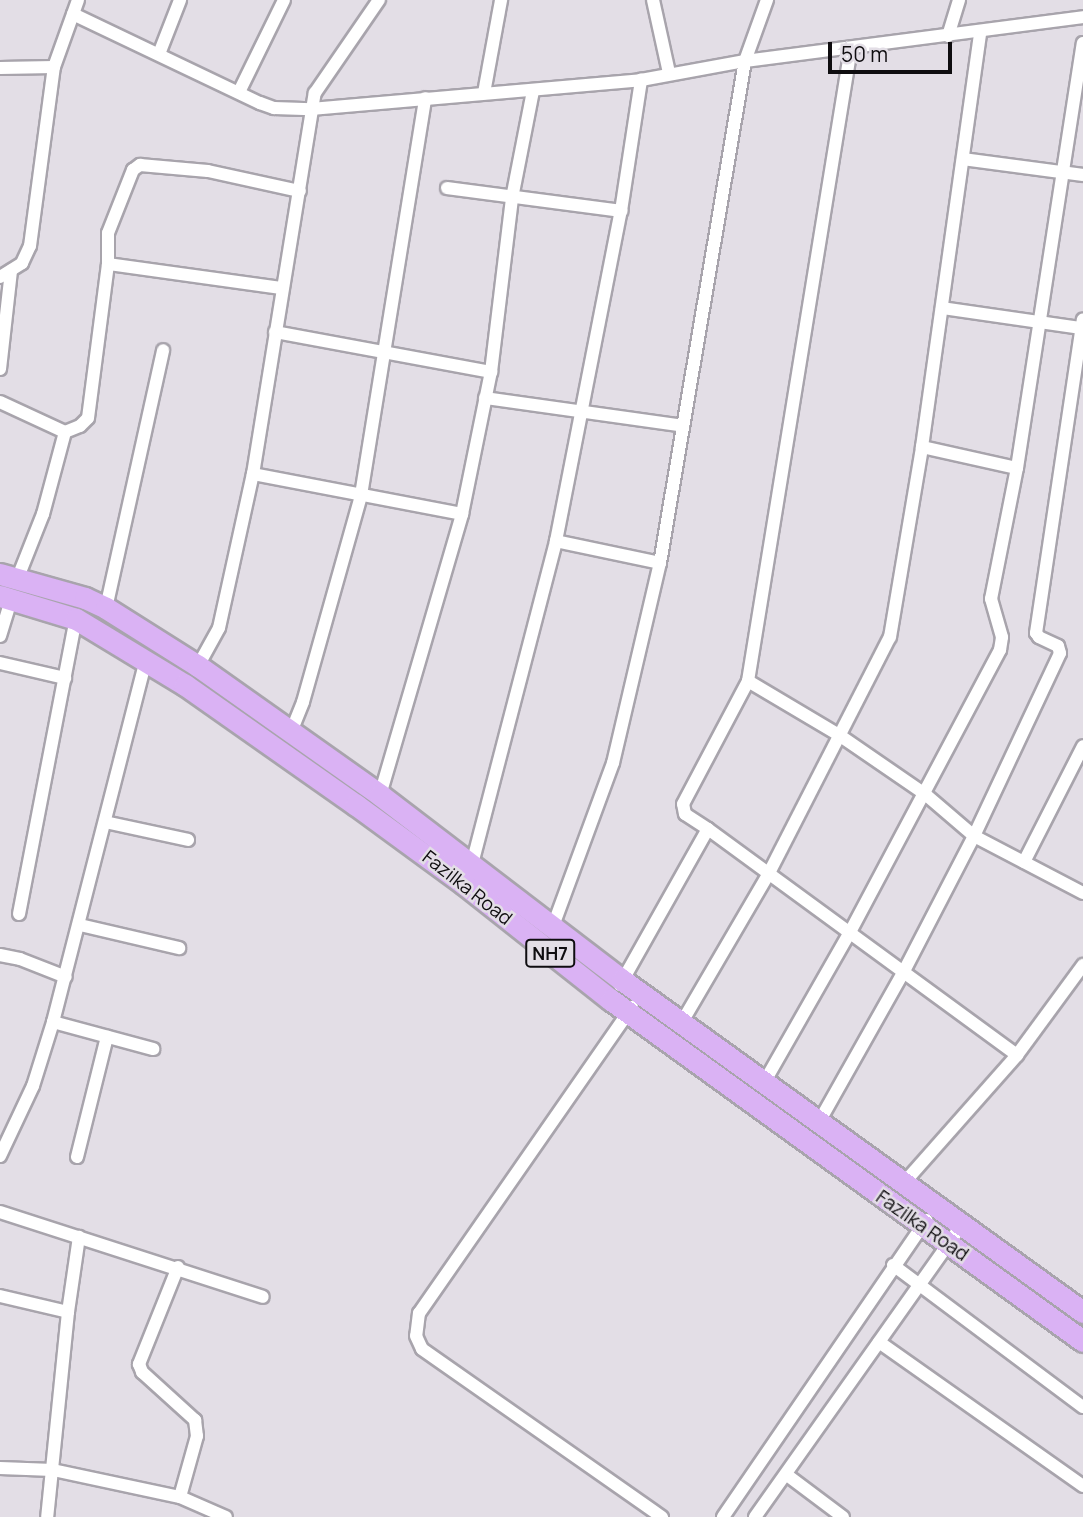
<!DOCTYPE html>
<style>
body{margin:0}
#map{position:relative;width:1083px;height:1517px;overflow:hidden;background:#e3dee6;font-family:Manrope,sans-serif}
div>[style]{position:absolute}
.roads{filter:drop-shadow(2px 0 #a8a4ac) drop-shadow(-2px 0 #a8a4ac) drop-shadow(0 2px #a8a4ac) drop-shadow(0 -2px #a8a4ac)}
.minor>*{height:12px;margin:-6px;padding:0 6px;transform-origin:6px;border-radius:6px;background:#fff}
.trunk>*{height:21px;margin:-10.5px;padding:0 10.5px;transform-origin:10.5px;border-radius:10.5px;background:#dab2f4}
span{translate:-50% -50%;white-space:nowrap;text-align:center;line-height:1.15;-webkit-text-stroke:5px #e3dee6;paint-order:stroke}
.shield-label span{padding:2px 5px;background:#e3dee6;border:2px solid;border-radius:5px;-webkit-text-stroke-width:0}
.shield-label{font-size:18px;color:#0f0d10;font-weight:700}
.street-label{font-size:19px;color:#0f0d10}
.scale{position:absolute;left:828px;top:42px;width:124px;height:32px;box-sizing:border-box;border:4px solid #0f0d10;border-top:0;padding-left:9px;font-size:21px;line-height:24px;white-space:nowrap;color:#0f0d10;-webkit-text-stroke:5px #e3dee6;paint-order:stroke}
</style>
<div id="map">
<div class="roads">
<div class="minor">
<div style="left:653px;top:0;width:75px;rotate:77.6deg"></div>
<div style="left:73px;top:14px;width:207px;rotate:25.5deg"></div>
<div style="left:260px;top:103px;width:15px;rotate:20deg"></div>
<div style="left:274px;top:108px;width:37px;rotate:2deg"></div>
<div style="left:311px;top:109px;width:331px;rotate:-5deg"></div>
<div style="left:641px;top:80px;width:106px;rotate:-10.4deg"></div>
<div style="left:745px;top:61px;width:341px;rotate:-7.4deg"></div>
<div style="left:948px;top:36px;width:38px;rotate:-73deg"></div>
<div style="left:159px;top:54px;width:58px;rotate:-68.7deg"></div>
<div style="left:0;top:68px;width:54px;rotate:-1.1deg"></div>
<div style="left:239px;top:92px;width:102px;rotate:-63.9deg"></div>
<div style="left:484px;top:93px;width:95px;rotate:-79.6deg"></div>
<div style="left:963px;top:159px;width:121px;rotate:7.6deg"></div>
<div style="left:447px;top:188px;width:176px;rotate:7.5deg"></div>
<div style="left:108px;top:264px;width:31px;rotate:-90deg"></div>
<div style="left:108px;top:233px;width:68px;rotate:-68.4deg"></div>
<div style="left:133px;top:170px;width:9px;rotate:-36deg"></div>
<div style="left:140px;top:165px;width:68px;rotate:5deg"></div>
<div style="left:208px;top:171px;width:94px;rotate:12.3deg"></div>
<div style="left:0;top:277px;width:26px;rotate:-32deg"></div>
<div style="left:22px;top:263px;width:19px;rotate:-65deg"></div>
<div style="left:30px;top:246px;width:181px;rotate:-82.4deg"></div>
<div style="left:54px;top:67px;width:71px;rotate:-70.3deg"></div>
<div style="left:942px;top:308px;width:140px;rotate:8.2deg"></div>
<div style="left:275px;top:332px;width:220px;rotate:10.5deg"></div>
<div style="left:0;top:369px;width:99px;rotate:-83.6deg"></div>
<div style="left:485px;top:398px;width:200px;rotate:8deg"></div>
<div style="left:0;top:402px;width:72px;rotate:24.8deg"></div>
<div style="left:65px;top:432px;width:85px;rotate:105deg"></div>
<div style="left:43px;top:514px;width:68px;rotate:111.6deg"></div>
<div style="left:65px;top:432px;width:16px;rotate:-22deg"></div>
<div style="left:80px;top:426px;width:11px;rotate:-45deg"></div>
<div style="left:88px;top:418px;width:155px;rotate:-82.6deg"></div>
<div style="left:108px;top:264px;width:176px;rotate:7.9deg"></div>
<div style="left:922px;top:447px;width:97px;rotate:12.5deg"></div>
<div style="left:253px;top:474px;width:213px;rotate:10.8deg"></div>
<div style="left:556px;top:541px;width:106px;rotate:11.9deg"></div>
<div style="left:106px;top:608px;width:264px;rotate:-77.5deg"></div>
<div style="left:0;top:636px;width:39px;rotate:-73deg"></div>
<div style="left:0;top:663px;width:67px;rotate:13deg"></div>
<div style="left:198px;top:666px;width:43px;rotate:-61.1deg"></div>
<div style="left:219px;top:628px;width:158px;rotate:-77.6deg"></div>
<div style="left:253px;top:474px;width:386px;rotate:-80.8deg"></div>
<div style="left:315px;top:93px;width:113px;rotate:-55.5deg"></div>
<div style="left:748px;top:681px;width:106px;rotate:30.7deg"></div>
<div style="left:839px;top:735px;width:104px;rotate:34.5deg"></div>
<div style="left:925px;top:794px;width:65px;rotate:40.6deg"></div>
<div style="left:974px;top:836px;width:123px;rotate:27.6deg"></div>
<div style="left:291px;top:732px;width:32px;rotate:-68deg"></div>
<div style="left:303px;top:702px;width:215px;rotate:-74.3deg"></div>
<div style="left:361px;top:495px;width:402px;rotate:-80.8deg"></div>
<div style="left:380px;top:795px;width:293px;rotate:-73.7deg"></div>
<div style="left:462px;top:514px;width:145px;rotate:-78.5deg"></div>
<div style="left:491px;top:372px;width:175px;rotate:-83.1deg"></div>
<div style="left:512px;top:198px;width:109px;rotate:-78.9deg"></div>
<div style="left:105px;top:822px;width:85px;rotate:12.2deg"></div>
<div style="left:708px;top:829px;width:383px;rotate:36.2deg"></div>
<div style="left:1024px;top:862px;width:130px;rotate:-63deg"></div>
<div style="left:472px;top:864px;width:334px;rotate:-75.4deg"></div>
<div style="left:556px;top:541px;width:336px;rotate:-78.9deg"></div>
<div style="left:621px;top:211px;width:133px;rotate:-81.3deg"></div>
<div style="left:19px;top:914px;width:300px;rotate:-79.1deg"></div>
<div style="left:80px;top:925px;width:102px;rotate:13.1deg"></div>
<div style="left:553px;top:926px;width:174px;rotate:-69.8deg"></div>
<div style="left:613px;top:763px;width:205px;rotate:-76.8deg"></div>
<div style="left:660px;top:563px;width:509px;rotate:-80.39deg"></div>
<div style="left:745px;top:61px;width:65px;rotate:-70.2deg"></div>
<div style="left:0;top:955px;width:20px;rotate:11deg"></div>
<div style="left:20px;top:959px;width:49px;rotate:21.4deg"></div>
<div style="left:620px;top:985px;width:179px;rotate:-60.6deg"></div>
<div style="left:708px;top:829px;width:27px;rotate:-147deg"></div>
<div style="left:685px;top:814px;width:10px;rotate:-101deg"></div>
<div style="left:683px;top:804px;width:139px;rotate:-62.1deg"></div>
<div style="left:748px;top:681px;width:641px;rotate:-80.76deg"></div>
<div style="left:632px;top:1007px;width:373px;rotate:124.8deg"></div>
<div style="left:419px;top:1313px;width:23px;rotate:97deg"></div>
<div style="left:416px;top:1336px;width:14px;rotate:65deg"></div>
<div style="left:422px;top:1349px;width:293px;rotate:35deg"></div>
<div style="left:53px;top:1022px;width:104px;rotate:15.1deg"></div>
<div style="left:682px;top:1022px;width:170px;rotate:-59.7deg"></div>
<div style="left:768px;top:875px;width:267px;rotate:-62.9deg"></div>
<div style="left:890px;top:637px;width:193px;rotate:-80.4deg"></div>
<div style="left:922px;top:447px;width:419px;rotate:-82deg"></div>
<div style="left:765px;top:1081px;width:169px;rotate:-60.3deg"></div>
<div style="left:849px;top:934px;width:322px;rotate:-62deg"></div>
<div style="left:1000px;top:650px;width:13px;rotate:-81deg"></div>
<div style="left:1002px;top:637px;width:40px;rotate:-106deg"></div>
<div style="left:991px;top:599px;width:134px;rotate:-78.8deg"></div>
<div style="left:1017px;top:468px;width:430px;rotate:-81.2deg"></div>
<div style="left:819px;top:1122px;width:171px;rotate:-60.6deg"></div>
<div style="left:903px;top:973px;width:154px;rotate:-62.6deg"></div>
<div style="left:974px;top:836px;width:202px;rotate:-64.8deg"></div>
<div style="left:1060px;top:653px;width:7px;rotate:-106deg"></div>
<div style="left:1058px;top:646px;width:21px;rotate:-155deg"></div>
<div style="left:1039px;top:637px;width:5px;rotate:-127deg"></div>
<div style="left:1036px;top:633px;width:317px;rotate:-81.5deg"></div>
<div style="left:0;top:1156px;width:77px;rotate:-64.8deg"></div>
<div style="left:33px;top:1086px;width:67px;rotate:-72.6deg"></div>
<div style="left:53px;top:1022px;width:374px;rotate:-75.6deg"></div>
<div style="left:77px;top:1157px;width:124px;rotate:-76deg"></div>
<div style="left:903px;top:1184px;width:172px;rotate:-48.5deg"></div>
<div style="left:1017px;top:1055px;width:112px;rotate:-53.7deg"></div>
<div style="left:0;top:1212px;width:276px;rotate:17.9deg"></div>
<div style="left:893px;top:1265px;width:237px;rotate:36.8deg"></div>
<div style="left:178px;top:1267px;width:105px;rotate:111.9deg"></div>
<div style="left:139px;top:1364px;width:9px;rotate:69deg"></div>
<div style="left:142px;top:1372px;width:72px;rotate:42.2deg"></div>
<div style="left:195px;top:1420px;width:16px;rotate:83deg"></div>
<div style="left:197px;top:1436px;width:63px;rotate:105.6deg"></div>
<div style="left:0;top:1296px;width:70px;rotate:13.2deg"></div>
<div style="left:68px;top:1312px;width:206px;rotate:95.8deg"></div>
<div style="left:68px;top:1312px;width:76px;rotate:-81.7deg"></div>
<div style="left:879px;top:1342px;width:250px;rotate:35.2deg"></div>
<div style="left:0;top:1468px;width:53px;rotate:2.2deg"></div>
<div style="left:53px;top:1470px;width:130px;rotate:12deg"></div>
<div style="left:180px;top:1497px;width:50px;rotate:23.5deg"></div>
<div style="left:787px;top:1475px;width:70px;rotate:36.9deg"></div>
<div style="left:723px;top:1517px;width:360px;rotate:-55.6deg"></div>
<div style="left:755px;top:1517px;width:358px;rotate:-54.7deg"></div>
</div>
<div class="trunk">
<div style="left:0;top:574px;width:88px;rotate:15.8deg"></div>
<div style="left:85px;top:598px;width:23px;rotate:25deg"></div>
<div style="left:106px;top:608px;width:109px;rotate:32.2deg"></div>
<div style="left:198px;top:666px;width:223px;rotate:35.3deg"></div>
<div style="left:380px;top:795px;width:305px;rotate:37.4deg"></div>
<div style="left:622px;top:980px;width:568px;rotate:35.76deg"></div>
<div style="left:0;top:596px;width:79px;rotate:16.8deg"></div>
<div style="left:76px;top:619px;width:127px;rotate:31.2deg"></div>
<div style="left:185px;top:685px;width:209px;rotate:35.1deg"></div>
<div style="left:356px;top:805px;width:134px;rotate:36.2deg"></div>
<div style="left:464px;top:884px;width:187px;rotate:38.3deg"></div>
<div style="left:611px;top:1000px;width:582px;rotate:35.85deg"></div>
</div>
</div>
<div class="shield-label">
<span style="left:550px;top:953px">NH7</span>
</div>
<div class="street-label">
<span style="left:467px;top:888px;rotate:38deg">Fazilka Road</span>
<span style="left:922px;top:1226px;rotate:35deg">Fazilka Road</span>
</div>
<div class="scale">50 m</div>
</div>
